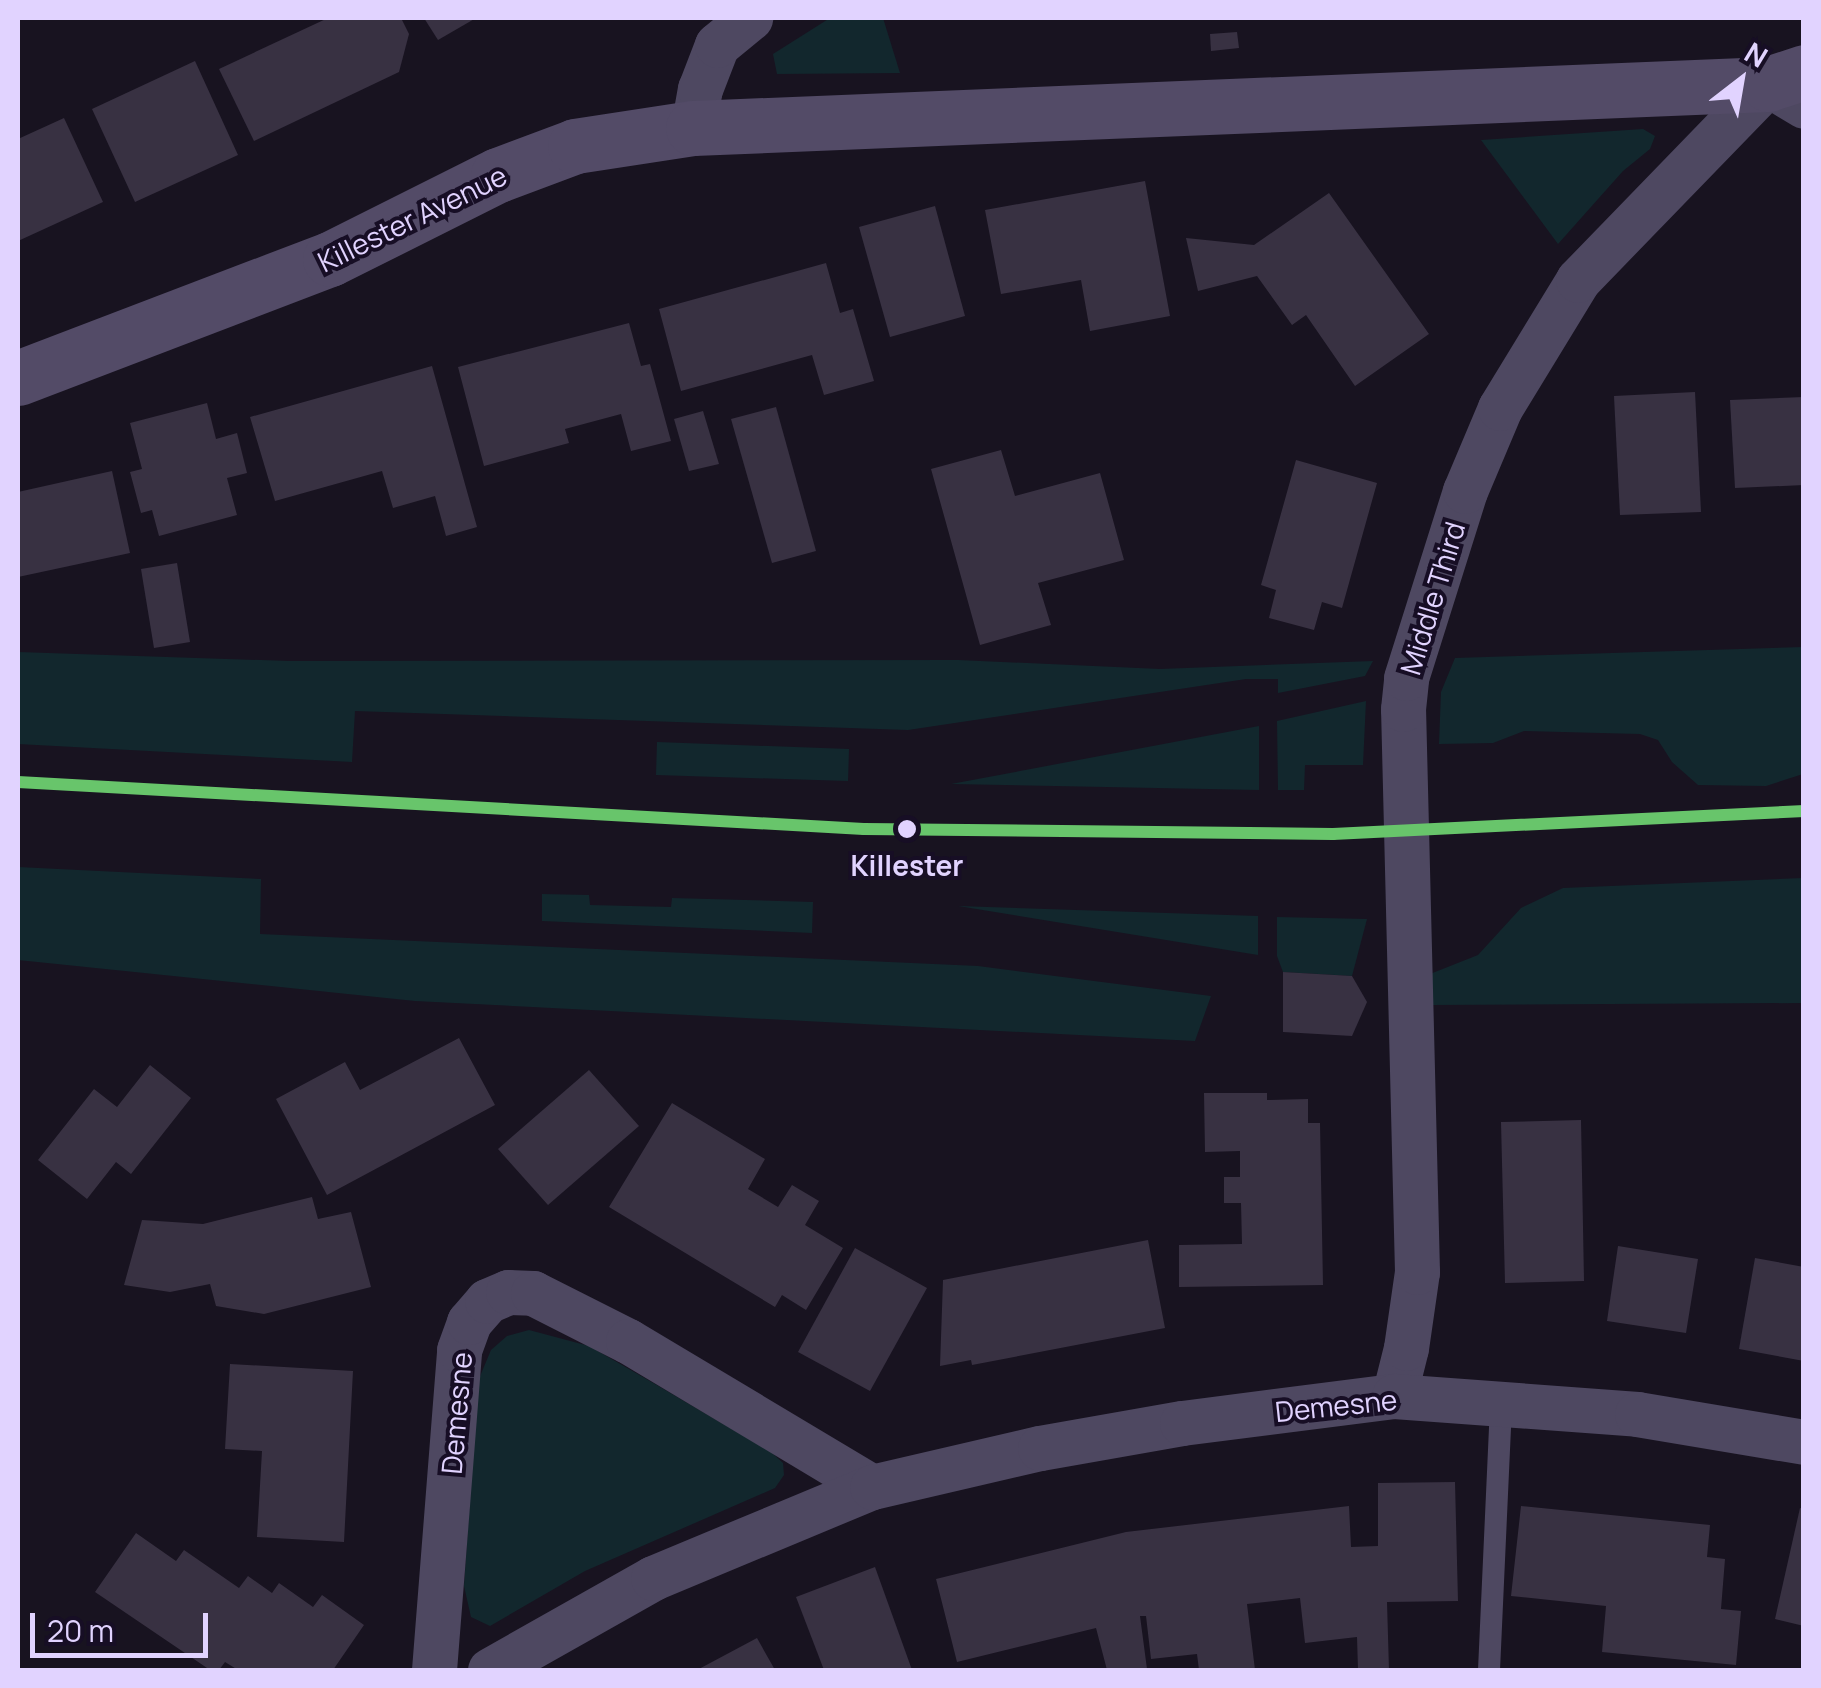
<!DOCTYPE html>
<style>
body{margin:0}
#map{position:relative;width:1821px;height:1688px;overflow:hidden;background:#181320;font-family:Manrope,sans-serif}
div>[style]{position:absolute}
.green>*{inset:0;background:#12272d}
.building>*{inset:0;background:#383142}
.lane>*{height:22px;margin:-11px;padding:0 11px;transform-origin:11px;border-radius:11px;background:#4e4861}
.street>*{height:45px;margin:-22.5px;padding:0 22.5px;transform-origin:22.5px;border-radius:22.5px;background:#4e4861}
.secondary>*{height:55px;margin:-27.5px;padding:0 27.5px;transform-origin:27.5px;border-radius:27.5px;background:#534b67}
.rail-1>*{height:12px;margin:-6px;padding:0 6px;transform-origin:6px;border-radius:6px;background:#68c56b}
.dots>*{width:28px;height:28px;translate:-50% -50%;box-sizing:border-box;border:5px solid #170e25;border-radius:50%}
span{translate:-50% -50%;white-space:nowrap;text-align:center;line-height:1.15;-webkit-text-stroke:8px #170e25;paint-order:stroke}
.street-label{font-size:28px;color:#e1d3ff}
.stop-label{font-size:28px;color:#e1d3ff;font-weight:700}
.frame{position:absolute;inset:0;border:20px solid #e1d3ff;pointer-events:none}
.north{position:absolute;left:1691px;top:30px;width:100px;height:100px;-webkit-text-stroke:8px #170e25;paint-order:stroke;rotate:31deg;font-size:28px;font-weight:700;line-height:40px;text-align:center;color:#e1d3ff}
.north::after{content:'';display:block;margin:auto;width:35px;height:45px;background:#e1d3ff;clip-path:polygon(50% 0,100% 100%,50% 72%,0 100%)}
.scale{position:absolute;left:30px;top:1613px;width:178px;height:45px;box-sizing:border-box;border:5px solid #e1d3ff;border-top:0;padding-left:12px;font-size:30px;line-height:35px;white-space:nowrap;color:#e1d3ff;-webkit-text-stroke:8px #170e25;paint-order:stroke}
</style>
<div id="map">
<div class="green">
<div style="clip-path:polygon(830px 18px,883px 18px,900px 73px,777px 74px,773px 54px)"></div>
<div style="clip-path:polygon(1643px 129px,1655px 136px,1650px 149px,1623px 171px,1558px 244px,1481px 140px)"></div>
<div style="clip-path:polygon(1803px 647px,1803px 774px,1766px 786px,1698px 785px,1672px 762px,1658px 740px,1640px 734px,1524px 731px,1493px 743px,1439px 744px,1441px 692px,1455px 658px)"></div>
<div style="clip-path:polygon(18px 652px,289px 661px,958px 660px,1160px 669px,1373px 661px,1365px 676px,1278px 693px,1278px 679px,1246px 679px,908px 730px,355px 711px,352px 762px,18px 744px)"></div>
<div style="clip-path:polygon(1366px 701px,1363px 765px,1305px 765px,1304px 790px,1278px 790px,1277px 721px)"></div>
<div style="clip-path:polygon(1259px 726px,1259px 790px,951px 784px)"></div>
<div style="clip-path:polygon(657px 742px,849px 749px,848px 781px,656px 775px)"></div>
<div style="clip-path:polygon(18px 867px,261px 879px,260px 934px,978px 966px,1211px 996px,1195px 1041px,415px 1001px,18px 960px)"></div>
<div style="clip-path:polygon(1803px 878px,1803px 1003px,1430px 1005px,1430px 974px,1478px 955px,1521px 908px,1563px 888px)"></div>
<div style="clip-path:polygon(542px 894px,589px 895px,590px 905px,671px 907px,672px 898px,813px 902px,812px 933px,542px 921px)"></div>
<div style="clip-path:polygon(958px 906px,1258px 916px,1258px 955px)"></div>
<div style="clip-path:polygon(1277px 917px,1367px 919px,1352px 976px,1283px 972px,1277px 956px)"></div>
<div style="clip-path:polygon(529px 1330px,589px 1346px,655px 1384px,771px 1452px,783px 1463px,784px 1475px,775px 1488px,585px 1571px,490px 1626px,471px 1617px,464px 1586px,478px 1381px,491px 1350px,507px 1336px)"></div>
</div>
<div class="building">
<div style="clip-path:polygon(328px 18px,401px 18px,409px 34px,399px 72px,254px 141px,219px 69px)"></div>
<div style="clip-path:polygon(424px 18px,476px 18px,438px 40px)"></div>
<div style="clip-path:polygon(1237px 32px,1239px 48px,1211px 51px,1210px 34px)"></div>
<div style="clip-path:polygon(195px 61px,238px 155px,135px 202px,92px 109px)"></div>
<div style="clip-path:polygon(64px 118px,103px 202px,18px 241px,18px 139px)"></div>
<div style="clip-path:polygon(1145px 181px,1170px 316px,1090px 331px,1081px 280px,1001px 294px,985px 210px)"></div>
<div style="clip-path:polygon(1329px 193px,1429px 334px,1355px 386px,1306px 315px,1292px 325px,1257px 276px,1198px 291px,1186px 238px,1254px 245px)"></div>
<div style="clip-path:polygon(935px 206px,965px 316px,890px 337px,859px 227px)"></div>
<div style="clip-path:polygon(826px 263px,840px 313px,853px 309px,874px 381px,824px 395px,812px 355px,681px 391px,659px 309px)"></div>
<div style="clip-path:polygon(629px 323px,641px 366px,650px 364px,671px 441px,631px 451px,621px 414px,565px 429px,569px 443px,484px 466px,458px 367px)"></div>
<div style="clip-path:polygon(432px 366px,477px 527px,446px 536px,435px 496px,393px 508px,382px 471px,275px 501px,250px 417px)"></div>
<div style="clip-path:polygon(1695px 392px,1701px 512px,1620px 515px,1614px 396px)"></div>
<div style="clip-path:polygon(1804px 397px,1804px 485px,1735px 488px,1730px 400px)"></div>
<div style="clip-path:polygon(207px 403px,216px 439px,237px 433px,247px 473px,227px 478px,237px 515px,159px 536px,152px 510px,141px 513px,130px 472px,142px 469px,130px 423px)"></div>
<div style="clip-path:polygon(776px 407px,816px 551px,772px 563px,731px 419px)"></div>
<div style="clip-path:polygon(703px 411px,719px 464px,689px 471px,674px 419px)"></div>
<div style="clip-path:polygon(1001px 450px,1015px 496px,1100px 473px,1124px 560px,1038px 583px,1051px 625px,980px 645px,931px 469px)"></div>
<div style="clip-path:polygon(1296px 460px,1377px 483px,1342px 608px,1322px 602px,1314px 630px,1269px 618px,1276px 590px,1261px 585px)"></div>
<div style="clip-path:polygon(112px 471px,130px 553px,18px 577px,18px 492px)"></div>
<div style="clip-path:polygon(177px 563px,190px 642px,154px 648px,141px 569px)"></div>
<div style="clip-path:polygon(1283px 972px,1352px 976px,1367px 1002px,1352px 1036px,1283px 1032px)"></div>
<div style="clip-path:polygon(459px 1038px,495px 1105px,327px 1195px,276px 1099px,345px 1062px,360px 1090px)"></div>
<div style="clip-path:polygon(150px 1065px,191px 1098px,131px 1174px,116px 1162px,87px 1199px,38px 1160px,94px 1089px,117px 1107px)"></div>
<div style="clip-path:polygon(589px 1070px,639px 1126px,548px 1205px,498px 1149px)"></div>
<div style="clip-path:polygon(1204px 1093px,1267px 1093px,1267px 1100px,1308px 1099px,1308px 1123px,1320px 1123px,1323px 1285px,1179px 1287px,1179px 1245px,1242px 1244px,1241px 1203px,1224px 1203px,1224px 1177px,1240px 1177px,1240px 1151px,1205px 1152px)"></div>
<div style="clip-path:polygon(672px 1103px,765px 1159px,748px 1189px,778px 1207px,792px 1185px,819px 1201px,805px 1225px,843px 1248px,806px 1310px,782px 1295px,775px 1307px,609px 1207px)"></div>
<div style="clip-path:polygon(1581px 1120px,1584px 1281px,1505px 1283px,1501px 1122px)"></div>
<div style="clip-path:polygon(312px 1197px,318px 1219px,351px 1212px,371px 1287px,264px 1314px,216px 1306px,210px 1284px,170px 1292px,124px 1285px,142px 1220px,203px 1224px)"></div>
<div style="clip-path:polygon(1148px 1240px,1165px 1328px,972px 1365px,971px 1360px,940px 1366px,943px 1280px)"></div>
<div style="clip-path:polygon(1618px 1246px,1698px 1259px,1686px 1333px,1607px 1321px)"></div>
<div style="clip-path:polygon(855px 1248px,927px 1288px,870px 1391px,798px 1352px)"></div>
<div style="clip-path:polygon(1755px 1258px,1804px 1267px,1804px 1361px,1739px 1349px)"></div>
<div style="clip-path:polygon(230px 1364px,353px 1371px,344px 1542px,257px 1537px,262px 1451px,225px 1449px)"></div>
<div style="clip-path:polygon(1455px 1482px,1458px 1601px,1387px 1602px,1389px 1670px,1358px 1670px,1357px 1637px,1305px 1643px,1300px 1598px,1247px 1604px,1255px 1670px,1199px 1670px,1197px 1654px,1151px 1659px,1146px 1616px,1140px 1616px,1147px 1669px,1107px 1670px,1096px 1628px,957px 1662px,936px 1579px,1126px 1532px,1349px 1506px,1351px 1547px,1378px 1546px,1378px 1483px)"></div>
<div style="clip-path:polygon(1521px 1506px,1710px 1525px,1707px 1557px,1725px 1559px,1721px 1609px,1741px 1611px,1736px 1665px,1602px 1652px,1606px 1606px,1511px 1596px)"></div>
<div style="clip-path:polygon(1800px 1508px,1804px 1509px,1804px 1626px,1775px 1619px)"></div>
<div style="clip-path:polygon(136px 1533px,176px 1561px,184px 1550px,239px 1588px,248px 1576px,272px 1593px,279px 1583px,313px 1607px,322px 1595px,364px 1625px,333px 1670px,238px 1670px,225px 1662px,219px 1670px,210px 1670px,95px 1592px)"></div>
<div style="clip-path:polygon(875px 1567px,912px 1670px,824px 1670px,796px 1597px)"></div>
<div style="clip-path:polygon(757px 1638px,775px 1670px,697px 1670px)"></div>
</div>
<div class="lane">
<div style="left:1489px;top:1670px;width:266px;rotate:-87.4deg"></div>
</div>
<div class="street">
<div style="left:693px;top:128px;width:40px;rotate:-80deg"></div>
<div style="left:700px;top:89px;width:47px;rotate:-68.9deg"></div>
<div style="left:717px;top:45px;width:43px;rotate:-39.3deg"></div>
<div style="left:1394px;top:1396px;width:49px;rotate:-76deg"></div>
<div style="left:1406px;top:1348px;width:77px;rotate:-81.8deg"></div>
<div style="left:1417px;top:1272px;width:563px;rotate:-91.42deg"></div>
<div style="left:1403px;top:709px;width:31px;rotate:-84deg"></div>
<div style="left:1406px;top:678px;width:196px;rotate:-72.5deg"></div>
<div style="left:1465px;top:491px;width:90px;rotate:-67.1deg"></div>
<div style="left:1500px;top:408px;width:150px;rotate:-58.6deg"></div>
<div style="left:1578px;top:280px;width:273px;rotate:-45.9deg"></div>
<div style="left:1768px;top:84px;width:42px;rotate:31.4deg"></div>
<div style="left:434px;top:1670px;width:321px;rotate:-85.5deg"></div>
<div style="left:459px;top:1350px;width:30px;rotate:-70deg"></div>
<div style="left:469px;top:1322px;width:28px;rotate:-49deg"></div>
<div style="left:487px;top:1301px;width:23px;rotate:-23deg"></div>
<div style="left:508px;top:1292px;width:25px;rotate:2deg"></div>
<div style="left:533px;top:1293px;width:106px;rotate:26.8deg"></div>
<div style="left:628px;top:1341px;width:284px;rotate:30.9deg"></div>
<div style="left:490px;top:1670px;width:187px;rotate:-29.4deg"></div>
<div style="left:653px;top:1578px;width:237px;rotate:-22.6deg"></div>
<div style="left:872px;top:1487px;width:172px;rotate:-13.1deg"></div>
<div style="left:1040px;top:1448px;width:144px;rotate:-10deg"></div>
<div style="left:1182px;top:1423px;width:214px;rotate:-7.3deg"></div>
<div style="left:1394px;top:1396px;width:244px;rotate:4.2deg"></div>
<div style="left:1637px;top:1414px;width:169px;rotate:9.5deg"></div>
</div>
<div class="secondary">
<div style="left:18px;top:378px;width:334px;rotate:-20.9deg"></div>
<div style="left:330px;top:259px;width:188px;rotate:-26.6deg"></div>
<div style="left:498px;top:175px;width:82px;rotate:-20.6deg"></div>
<div style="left:575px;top:146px;width:119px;rotate:-8.7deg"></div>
<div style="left:693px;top:128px;width:1076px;rotate:-2.34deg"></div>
<div style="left:1768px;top:84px;width:38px;rotate:-18deg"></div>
</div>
<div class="rail-1">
<div style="left:18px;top:782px;width:847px;rotate:3.18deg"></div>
<div style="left:864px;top:829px;width:469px;rotate:0.6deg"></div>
<div style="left:1333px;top:834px;width:472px;rotate:-2.8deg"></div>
</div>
<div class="dots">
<div style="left:907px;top:829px;background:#e1d3ff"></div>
</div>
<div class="street-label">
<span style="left:412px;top:218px;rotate:-26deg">Killester Avenue</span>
<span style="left:1432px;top:598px;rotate:-73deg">Middle Third</span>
<span style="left:1336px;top:1405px;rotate:-6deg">Demesne</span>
<span style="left:456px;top:1413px;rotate:-85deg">Demesne</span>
</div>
<div class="stop-label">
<span style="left:907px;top:865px">Killester</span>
</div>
<div class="frame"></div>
<div class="north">N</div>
<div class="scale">20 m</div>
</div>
